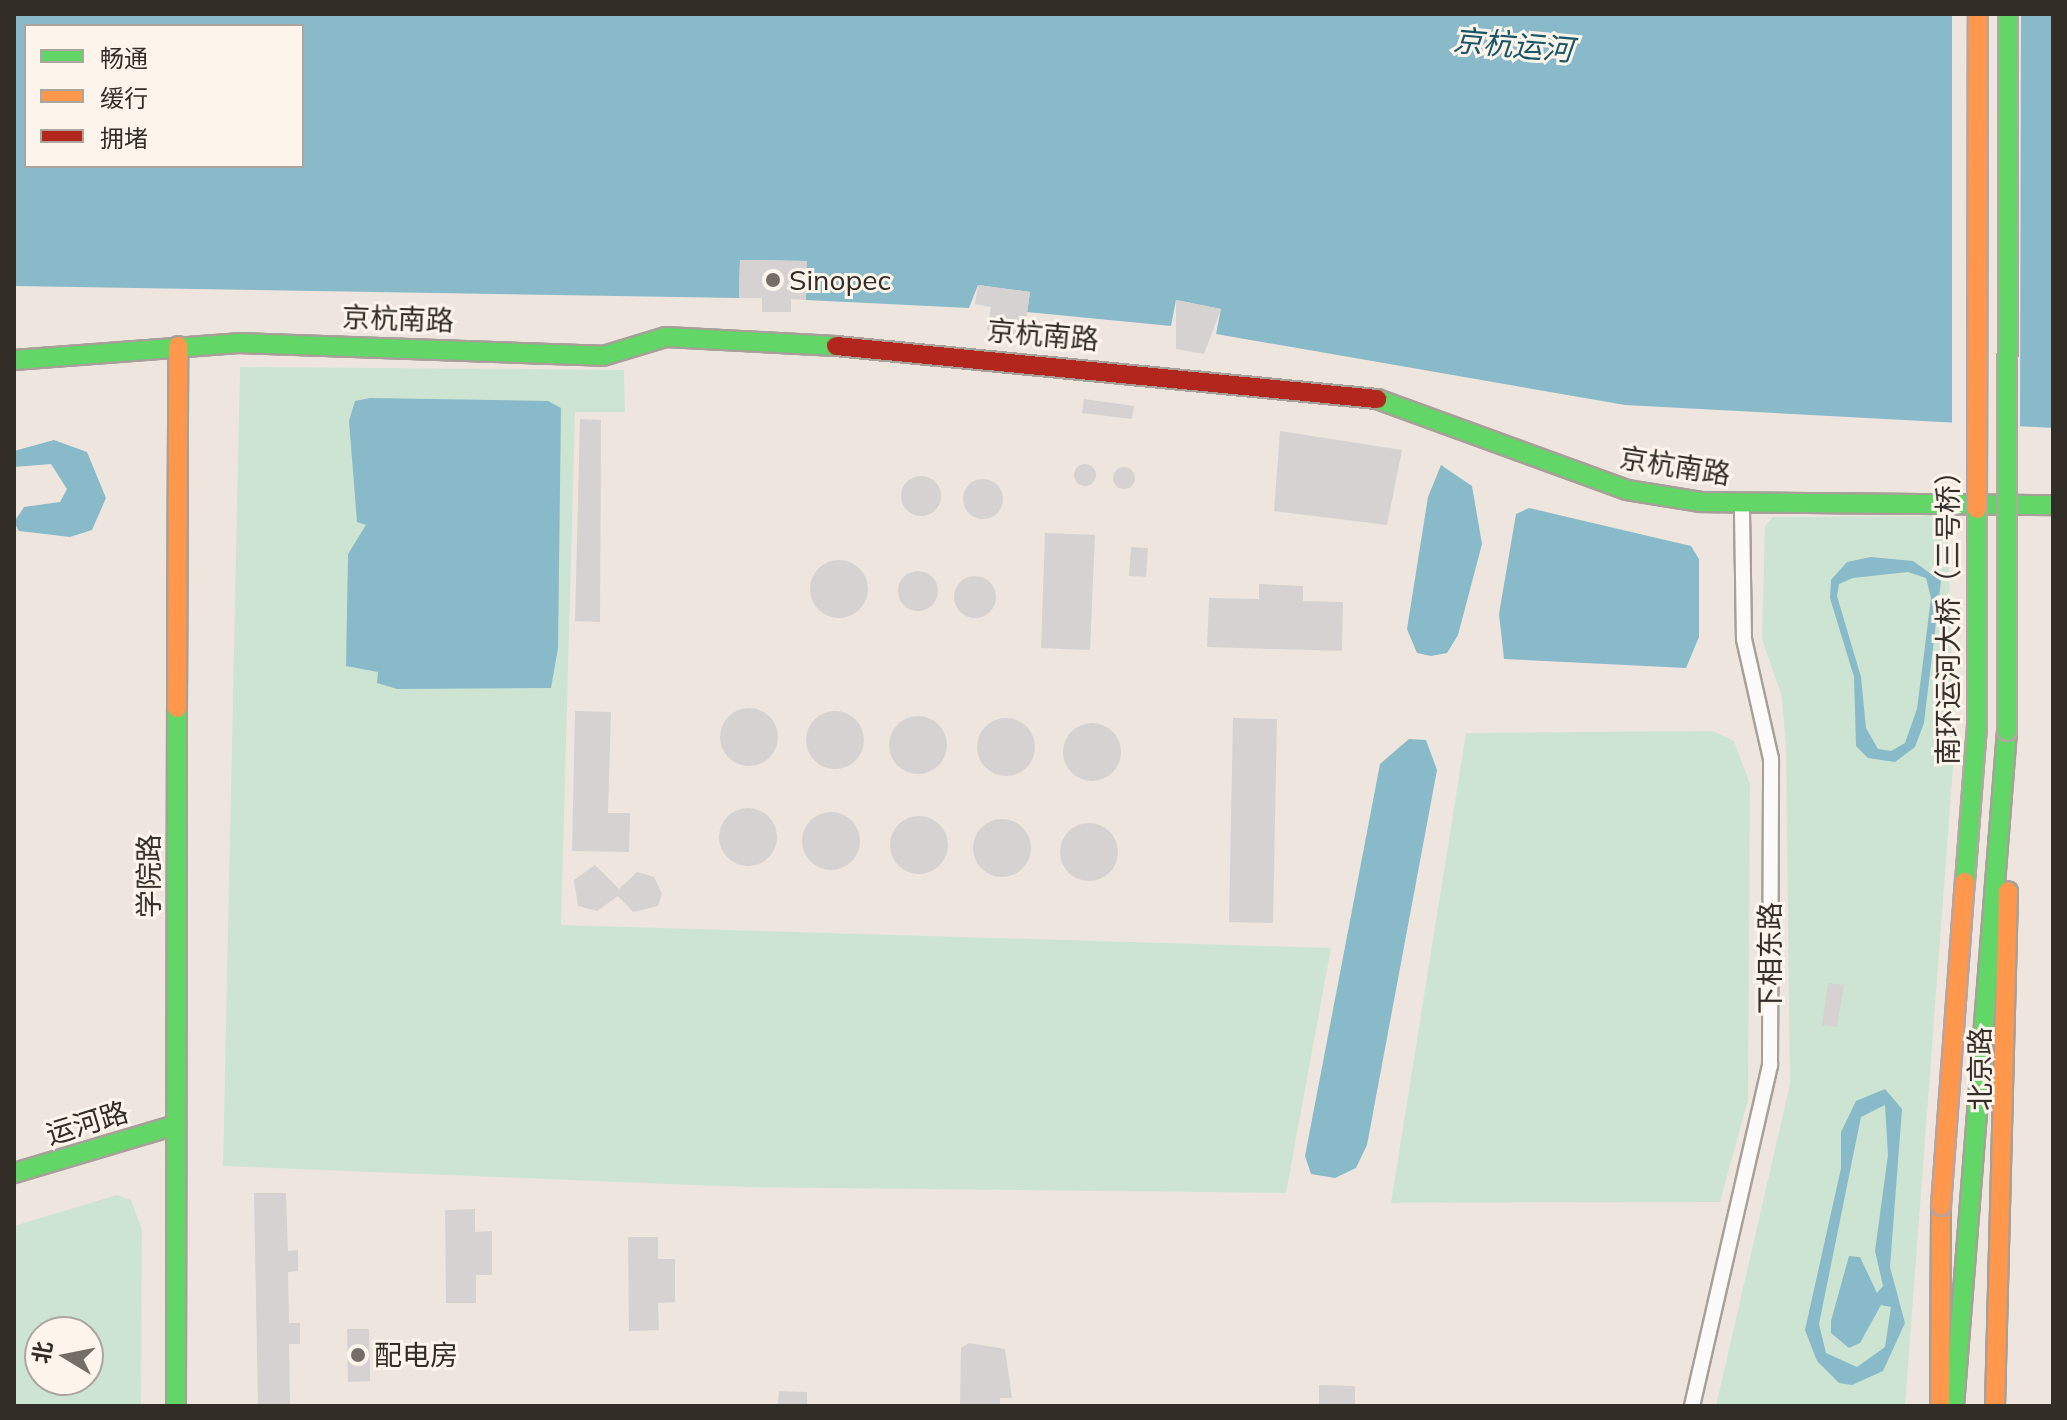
<!DOCTYPE html>
<meta charset="utf-8">
<style>
body{margin:0}
#map{position:relative;width:2067px;height:1420px;overflow:hidden;background:#eee6de;font-family:Mulish,"Noto Sans SC",sans-serif}
div>[style]{position:absolute}
.green>*{inset:0;background:#cee4d2}
.water>*{inset:0;background:#89bac9}
.pier>*{inset:0;background:#eee6de}
.building>*{inset:0;background:#d5d2d1}
.round{border-radius:50%}
.roads{filter:drop-shadow(2px 0 #a6a099) drop-shadow(-2px 0 #a6a099) drop-shadow(0 2px #a6a099) drop-shadow(0 -2px #a6a099)}
.street>*{height:14px;margin:-7px;padding:0 7px;transform-origin:7px;border-radius:7px;background:#fcfbfa}
.fast>*{height:18px;margin:-9px;padding:0 9px;transform-origin:9px;border-radius:9px;background:#63d668}
.slow>*{height:18px;margin:-9px;padding:0 9px;transform-origin:9px;border-radius:9px;background:#ff974d}
.jam>*{height:18px;margin:-9px;padding:0 9px;transform-origin:9px;border-radius:9px;background:#b3261e}
.bridges{filter:drop-shadow(2px 0 #b4a4a3) drop-shadow(-2px 0 #b4a4a3) drop-shadow(0 2px #b4a4a3) drop-shadow(0 -2px #b4a4a3)}
.fast-bridge>*{height:18px;margin:-9px;padding:0 9px;transform-origin:9px;border-radius:9px;background:#63d668}
.slow-bridge>*{height:18px;margin:-9px;padding:0 9px;transform-origin:9px;border-radius:9px;background:#ff974d}
.dots>*{width:22px;height:22px;translate:-50% -50%;box-sizing:border-box;border:4px solid #fdf5eb;border-radius:50%}
span{translate:-50% -50%;white-space:nowrap;text-align:center;line-height:1.15;-webkit-text-stroke:6px #fdf5eb;paint-order:stroke}
.poi-label{font-size:28px;color:#322d27}
.left{translate:0 -50%;text-align:left}
.street-label{font-size:28px;color:#322d27}
.water-label{font-size:30px;color:#195668;font-style:italic}
.frame{position:absolute;inset:0;border:16px solid #322d27;pointer-events:none}
.legend{position:absolute;left:24px;top:24px;width:280px;height:144px;box-sizing:border-box;background:#fdf5eb;border:2px solid #aca59d;margin:0;padding:10px 14px;list-style:none;font-size:24px;color:#322d27}
.legend li{display:flex;align-items:center;gap:16px;height:40px}
.legend b{width:40px;border:2px solid #aca59d}
.north{position:absolute;left:24px;top:1316px;width:80px;height:80px;box-sizing:border-box;background:#fdf5eb;border:2px solid #aca59d;border-radius:50%;rotate:280deg;font-size:22px;font-weight:700;line-height:32px;text-align:center;color:#322d27}
.north::after{content:'';display:block;margin:auto;width:28px;height:36px;background:#746e67;clip-path:polygon(50% 0,100% 100%,50% 72%,0 100%)}
</style>
<div id="map">
<div class="green">
<div style="clip-path:polygon(240px 367px,624px 370px,625px 412px,575px 412px,561px 925px,1331px 948px,1286px 1193px,744px 1187px,223px 1166px)"></div>
<div style="clip-path:polygon(1947px 516px,1955px 740px,1905px 1406px,1716px 1406px,1790px 1084px,1786px 749px,1782px 697px,1762px 639px,1765px 526px,1773px 517px)"></div>
<div style="clip-path:polygon(1713px 731px,1734px 741px,1750px 784px,1748px 1100px,1720px 1202px,1391px 1203px,1466px 733px)"></div>
<div style="clip-path:polygon(evenodd,117px 1195px,131px 1200px,142px 1230px,141px 1406px,14px 1406px,14px 1226px,117px 1195px,40px 1332px,88px 1332px,88px 1380px,40px 1380px,40px 1332px)"></div>
</div>
<div class="water">
<div style="clip-path:polygon(evenodd,14px 14px,2053px 14px,2053px 428px,1625px 405px,1216px 334px,1221px 309px,1176px 300px,1171px 326px,1027px 312px,1030px 292px,978px 285px,969px 308px,806px 300px,806px 261px,740px 260px,739px 298px,14px 286px,14px 14px,26px 26px,302px 26px,302px 166px,26px 166px,26px 26px)"></div>
<div style="clip-path:polygon(370px 398px,548px 401px,561px 408px,558px 648px,551px 688px,397px 689px,377px 683px,378px 672px,346px 666px,348px 554px,366px 525px,357px 522px,349px 421px,355px 401px)"></div>
<div style="clip-path:polygon(54px 440px,87px 452px,106px 498px,92px 530px,70px 537px,19px 531px,14px 522px,24px 507px,60px 502px,67px 489px,51px 464px,14px 467px,14px 451px)"></div>
<div style="clip-path:polygon(1441px 465px,1472px 486px,1482px 544px,1458px 635px,1447px 653px,1431px 656px,1417px 653px,1407px 629px,1428px 497px)"></div>
<div style="clip-path:polygon(1529px 508px,1691px 546px,1699px 559px,1699px 637px,1686px 668px,1504px 659px,1499px 614px,1516px 514px)"></div>
<div style="clip-path:polygon(evenodd,1871px 557px,1913px 561px,1941px 581px,1924px 723px,1915px 747px,1895px 762px,1868px 758px,1856px 746px,1854px 677px,1830px 598px,1831px 580px,1847px 562px,1871px 557px,1908px 572px,1926px 578px,1931px 598px,1917px 709px,1905px 743px,1891px 751px,1878px 749px,1866px 728px,1861px 677px,1837px 596px,1839px 584px,1853px 578px,1908px 572px)"></div>
<div style="clip-path:polygon(1409px 739px,1426px 740px,1437px 770px,1367px 1145px,1356px 1168px,1335px 1178px,1311px 1174px,1305px 1156px,1380px 764px)"></div>
<div style="clip-path:polygon(evenodd,1885px 1089px,1902px 1109px,1890px 1267px,1905px 1323px,1883px 1371px,1852px 1385px,1839px 1383px,1817px 1361px,1805px 1330px,1841px 1168px,1841px 1132px,1856px 1101px,1885px 1089px,1885px 1105px,1888px 1155px,1875px 1251px,1883px 1286px,1877px 1293px,1860px 1257px,1849px 1256px,1831px 1321px,1831px 1333px,1849px 1348px,1860px 1343px,1881px 1305px,1891px 1307px,1885px 1347px,1857px 1367px,1826px 1353px,1819px 1324px,1861px 1117px,1885px 1105px)"></div>
</div>
<div class="pier">
<div style="clip-path:polygon(1952px 14px,2021px 14px,2020px 430px,1952px 426px)"></div>
</div>
<div class="building">
<div style="clip-path:polygon(740px 260px,807px 261px,806px 300px,791px 299px,791px 312px,762px 312px,762px 298px,739px 298px)"></div>
<div style="clip-path:polygon(978px 285px,1030px 292px,1024px 336px,987px 330px,991px 307px,975px 304px)"></div>
<div style="clip-path:polygon(1176px 300px,1221px 309px,1204px 354px,1176px 349px)"></div>
<div style="clip-path:polygon(1084px 399px,1134px 406px,1132px 419px,1082px 413px)"></div>
<div style="clip-path:polygon(580px 419px,601px 420px,600px 622px,575px 621px)"></div>
<div style="clip-path:polygon(1280px 431px,1402px 450px,1387px 525px,1274px 511px)"></div>
<div class="round" style="left:1074px;top:464px;width:22px;height:22px"></div>
<div class="round" style="left:1113px;top:467px;width:22px;height:22px"></div>
<div class="round" style="left:901px;top:476px;width:40px;height:40px"></div>
<div class="round" style="left:963px;top:479px;width:40px;height:40px"></div>
<div style="clip-path:polygon(1045px 533px,1095px 535px,1090px 650px,1041px 648px)"></div>
<div style="clip-path:polygon(1131px 547px,1148px 548px,1146px 577px,1129px 576px)"></div>
<div class="round" style="left:810px;top:560px;width:58px;height:58px"></div>
<div class="round" style="left:898px;top:571px;width:40px;height:40px"></div>
<div class="round" style="left:954px;top:576px;width:42px;height:42px"></div>
<div style="clip-path:polygon(1259px 584px,1303px 586px,1303px 601px,1343px 602px,1342px 651px,1207px 647px,1209px 598px,1259px 599px)"></div>
<div class="round" style="left:720px;top:708px;width:58px;height:58px"></div>
<div class="round" style="left:806px;top:711px;width:58px;height:58px"></div>
<div style="clip-path:polygon(575px 711px,611px 712px,608px 813px,630px 813px,629px 852px,572px 851px)"></div>
<div class="round" style="left:889px;top:716px;width:58px;height:58px"></div>
<div class="round" style="left:977px;top:718px;width:58px;height:58px"></div>
<div style="clip-path:polygon(1233px 718px,1277px 719px,1273px 923px,1229px 922px)"></div>
<div class="round" style="left:1063px;top:723px;width:58px;height:58px"></div>
<div class="round" style="left:719px;top:808px;width:58px;height:58px"></div>
<div class="round" style="left:802px;top:812px;width:58px;height:58px"></div>
<div class="round" style="left:890px;top:816px;width:58px;height:58px"></div>
<div class="round" style="left:973px;top:819px;width:58px;height:58px"></div>
<div class="round" style="left:1060px;top:823px;width:58px;height:58px"></div>
<div style="clip-path:polygon(595px 865px,619px 889px,637px 872px,654px 877px,662px 894px,658px 906px,633px 912px,618px 896px,597px 911px,578px 906px,574px 880px)"></div>
<div style="clip-path:polygon(1828px 983px,1844px 985px,1837px 1027px,1822px 1025px)"></div>
<div style="clip-path:polygon(254px 1193px,286px 1193px,288px 1251px,298px 1250px,298px 1271px,288px 1272px,289px 1323px,300px 1323px,300px 1344px,289px 1344px,290px 1406px,258px 1406px)"></div>
<div style="clip-path:polygon(475px 1209px,475px 1232px,492px 1231px,492px 1275px,476px 1275px,476px 1303px,446px 1303px,445px 1210px)"></div>
<div style="clip-path:polygon(628px 1237px,658px 1237px,658px 1259px,675px 1259px,675px 1302px,658px 1303px,659px 1330px,629px 1331px)"></div>
<div style="clip-path:polygon(347px 1329px,369px 1329px,370px 1381px,348px 1382px)"></div>
<div style="clip-path:polygon(969px 1343px,1005px 1349px,1012px 1398px,1000px 1398px,1000px 1406px,960px 1406px,961px 1348px)"></div>
<div style="clip-path:polygon(1319px 1385px,1355px 1386px,1355px 1406px,1319px 1406px)"></div>
<div style="clip-path:polygon(779px 1391px,807px 1392px,807px 1406px,778px 1406px)"></div>
</div>
<div class="roads">
<div class="street">
<div style="left:1692px;top:1406px;width:350px;rotate:-77.1deg"></div>
<div style="left:1770px;top:1065px;width:306px;rotate:-89.8deg"></div>
<div style="left:1771px;top:759px;width:123px;rotate:-102.7deg"></div>
<div style="left:1744px;top:639px;width:134px;rotate:-90.9deg"></div>
</div>
<div class="fast">
<div style="left:14px;top:360px;width:225px;rotate:-4.3deg"></div>
<div style="left:238px;top:343px;width:365px;rotate:2deg"></div>
<div style="left:603px;top:356px;width:66px;rotate:-16.8deg"></div>
<div style="left:666px;top:337px;width:170px;rotate:3deg"></div>
<div style="left:1377px;top:399px;width:266px;rotate:20deg"></div>
<div style="left:1627px;top:490px;width:75px;rotate:9.2deg"></div>
<div style="left:1701px;top:502px;width:352px;rotate:0.5deg"></div>
<div style="left:14px;top:1173px;width:169px;rotate:-16.5deg"></div>
<div style="left:176px;top:1406px;width:698px;rotate:-89.92deg"></div>
<div style="left:1954px;top:1406px;width:677px;rotate:-85.51deg"></div>
</div>
<div class="slow">
<div style="left:177px;top:708px;width:362px;rotate:-89.8deg"></div>
<div style="left:1940px;top:1406px;width:200px;rotate:-89.7deg"></div>
<div style="left:1995px;top:1406px;width:515px;rotate:-88.55deg"></div>
</div>
<div class="jam">
<div style="left:836px;top:346px;width:544px;rotate:5.6deg"></div>
</div>
</div>
<div class="bridges">
<div class="fast-bridge">
<div style="left:2007px;top:731px;width:717px;rotate:-89.92deg"></div>
<div style="left:1965px;top:882px;width:157px;rotate:-85.6deg"></div>
<div style="left:1977px;top:725px;width:216px;rotate:-90deg"></div>
</div>
<div class="slow-bridge">
<div style="left:1977px;top:509px;width:495px;rotate:-89.9deg"></div>
<div style="left:1941px;top:1206px;width:325px;rotate:-85.8deg"></div>
</div>
</div>
<div class="dots">
<div style="left:773px;top:280px;background:#746e67"></div>
<div style="left:358px;top:1355px;background:#746e67"></div>
</div>
<div class="poi-label">
<span class="left" style="left:789px;top:280px">Sinopec</span>
<span class="left" style="left:374px;top:1355px">配电房</span>
</div>
<div class="street-label">
<span style="left:398px;top:319px;rotate:2deg">京杭南路</span>
<span style="left:1043px;top:335px;rotate:5deg">京杭南路</span>
<span style="left:1675px;top:466px;rotate:9deg">京杭南路</span>
<span style="left:1948px;top:611px;rotate:-90deg">南环运河大桥（三号桥）</span>
<span style="left:149px;top:876px;rotate:-90deg">学院路</span>
<span style="left:1770px;top:958px;rotate:-90deg">下相东路</span>
<span style="left:1980px;top:1069px;rotate:-90deg">北京路</span>
<span style="left:87px;top:1123px;rotate:-17deg">运河路</span>
</div>
<div class="water-label">
<span style="left:1513px;top:45px;rotate:5deg">京杭运河</span>
</div>
<div class="frame"></div>
<ul class="legend">
<li><b style="height:10px;background:#63d668"></b>畅通</li>
<li><b style="height:10px;background:#ff974d"></b>缓行</li>
<li><b style="height:10px;background:#b3261e"></b>拥堵</li>
</ul>
<div class="north">北</div>
</div>
